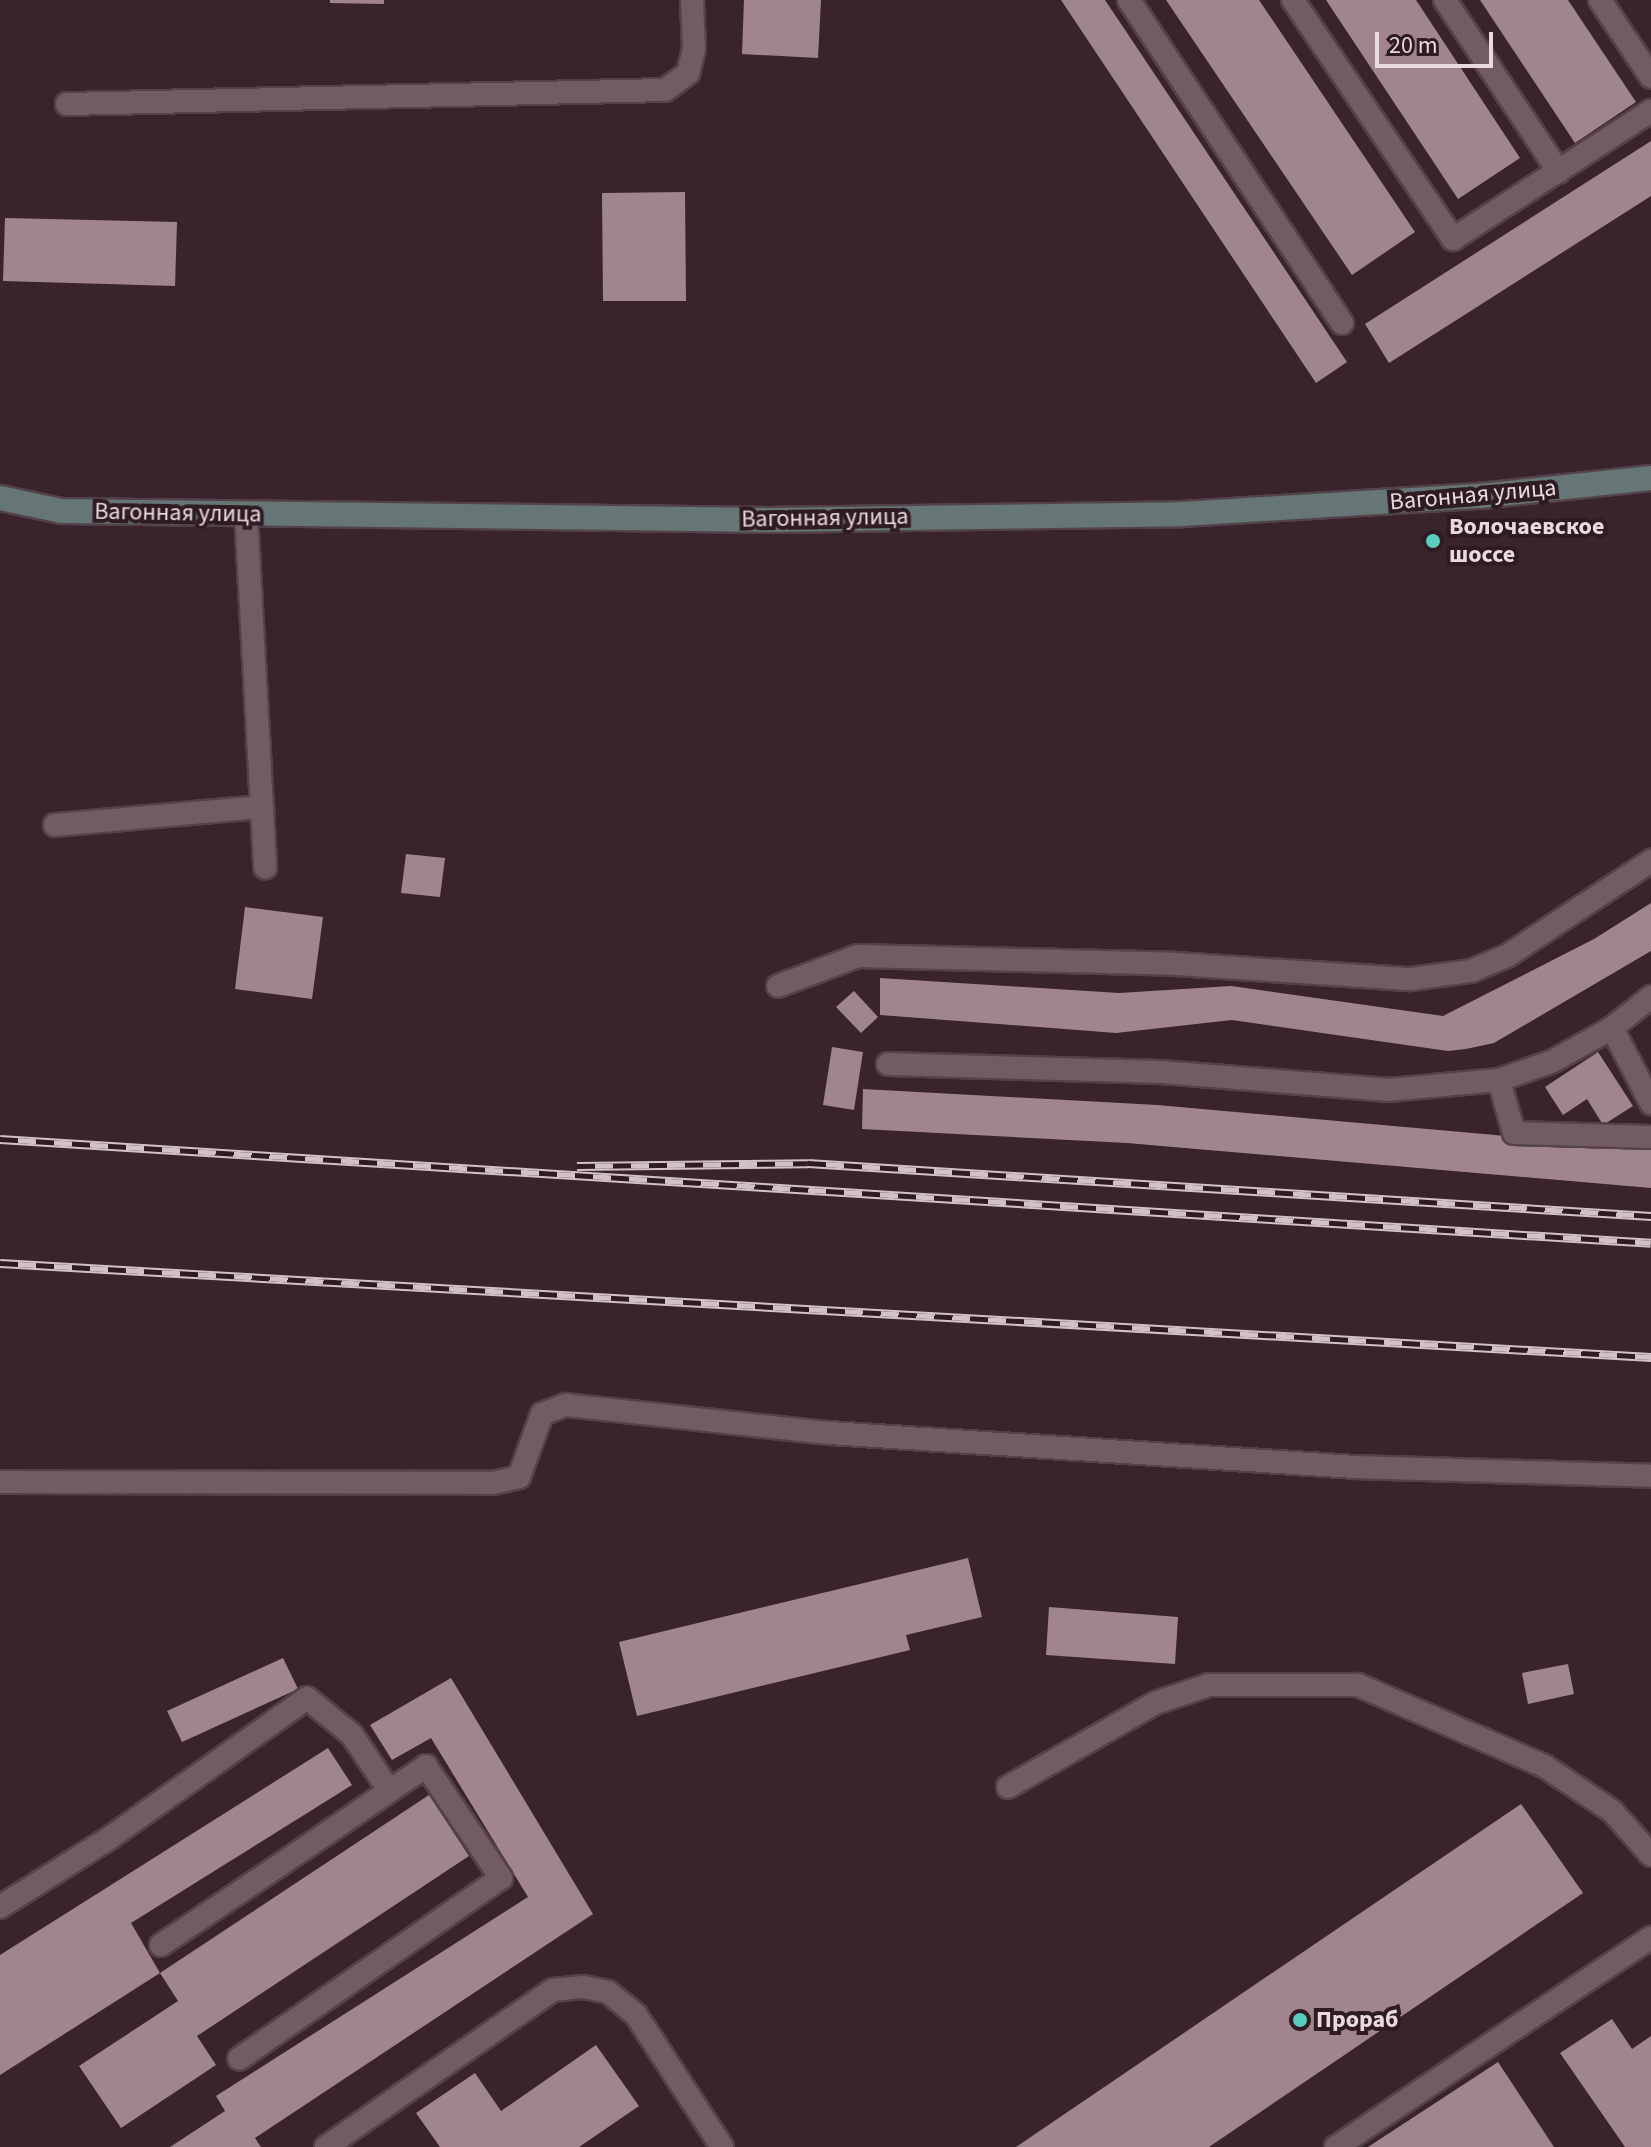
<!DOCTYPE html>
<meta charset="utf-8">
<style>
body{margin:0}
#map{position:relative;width:1651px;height:2147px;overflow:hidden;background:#3a242c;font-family:"Source Sans 3",sans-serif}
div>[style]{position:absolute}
.building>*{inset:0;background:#a0858e}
.roads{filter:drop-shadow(2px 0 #544249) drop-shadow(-2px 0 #544249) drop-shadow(0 2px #544249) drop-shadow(0 -2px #544249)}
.lane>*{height:22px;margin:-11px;padding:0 11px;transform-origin:11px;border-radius:11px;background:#735b63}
.secondary>*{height:24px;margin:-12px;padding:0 12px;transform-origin:12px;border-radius:12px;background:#667576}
.rail>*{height:9px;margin-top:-4.5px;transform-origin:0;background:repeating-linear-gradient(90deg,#2f1b22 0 18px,#d2c2c8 0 36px);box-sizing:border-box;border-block:2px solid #d2c2c8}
.dots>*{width:22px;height:22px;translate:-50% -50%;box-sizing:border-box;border:4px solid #2f1b22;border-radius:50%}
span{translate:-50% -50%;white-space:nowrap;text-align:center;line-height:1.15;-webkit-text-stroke:8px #2f1b22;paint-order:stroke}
.street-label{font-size:24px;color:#e9dadf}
.poi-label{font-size:24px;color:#e9dadf;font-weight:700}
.left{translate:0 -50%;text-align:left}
.scale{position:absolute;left:1375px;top:32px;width:118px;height:36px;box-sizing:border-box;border:4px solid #e9dadf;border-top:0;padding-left:10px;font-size:24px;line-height:28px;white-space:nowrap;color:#e9dadf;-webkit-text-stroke:6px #2f1b22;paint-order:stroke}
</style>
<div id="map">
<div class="building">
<div style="clip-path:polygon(330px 0,384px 0,384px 4px,330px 3px)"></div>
<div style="clip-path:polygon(744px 0,821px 0,818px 58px,742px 54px)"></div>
<div style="clip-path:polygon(1061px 0,1105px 0,1347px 362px,1316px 383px)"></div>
<div style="clip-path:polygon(1166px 0,1259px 0,1415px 232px,1352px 275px)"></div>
<div style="clip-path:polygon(1326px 0,1416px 0,1520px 158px,1458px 199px)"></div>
<div style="clip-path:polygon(1480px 0,1568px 0,1636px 102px,1575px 143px)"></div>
<div style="clip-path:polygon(1651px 141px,1651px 196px,1389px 363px,1365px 324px)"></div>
<div style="clip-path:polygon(685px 192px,686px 301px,603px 301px,602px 193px)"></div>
<div style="clip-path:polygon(5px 218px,177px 222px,175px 286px,3px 281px)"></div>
<div style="clip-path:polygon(406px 854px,445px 858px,440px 897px,401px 893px)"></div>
<div style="clip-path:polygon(1651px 903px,1651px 951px,1494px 1043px,1466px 1049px,1448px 1051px,1232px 1020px,1116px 1033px,880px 1015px,880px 978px,1119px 993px,1231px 986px,1443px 1016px,1594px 939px)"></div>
<div style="clip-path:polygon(245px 907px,323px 917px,312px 999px,235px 989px)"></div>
<div style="clip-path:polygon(854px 991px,878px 1017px,861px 1033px,836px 1007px)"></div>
<div style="clip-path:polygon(832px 1047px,863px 1052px,854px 1110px,823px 1105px)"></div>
<div style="clip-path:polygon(1598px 1052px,1633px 1106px,1603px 1125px,1587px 1099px,1563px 1115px,1545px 1087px)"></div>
<div style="clip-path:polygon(863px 1089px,1157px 1105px,1651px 1149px,1651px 1188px,1127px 1143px,862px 1129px)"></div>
<div style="clip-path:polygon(968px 1558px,982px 1617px,906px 1635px,910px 1650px,637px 1716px,619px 1642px)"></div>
<div style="clip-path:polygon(1049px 1607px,1178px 1617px,1175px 1664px,1046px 1655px)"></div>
<div style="clip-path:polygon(283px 1658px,298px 1689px,182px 1742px,167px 1711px)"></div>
<div style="clip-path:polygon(1568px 1664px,1574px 1694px,1528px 1704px,1522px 1673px)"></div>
<div style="clip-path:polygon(451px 1678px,593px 1914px,255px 2138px,261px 2147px,170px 2147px,225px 2111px,216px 2096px,528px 1897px,431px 1738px,392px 1760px,370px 1725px)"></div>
<div style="clip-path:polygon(328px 1748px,352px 1785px,131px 1923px,160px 1973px,0 2075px,0 1955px)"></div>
<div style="clip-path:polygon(429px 1795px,469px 1856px,197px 2036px,216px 2065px,121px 2128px,79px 2066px,178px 2001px,160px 1973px)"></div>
<div style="clip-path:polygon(1521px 1804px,1583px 1893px,1209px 2147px,1016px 2147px)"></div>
<div style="clip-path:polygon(1612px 2019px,1632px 2049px,1651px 2036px,1651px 2147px,1625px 2147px,1560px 2053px)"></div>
<div style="clip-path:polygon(596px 2045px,639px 2106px,579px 2147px,440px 2147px,416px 2113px,475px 2073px,501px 2111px)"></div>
<div style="clip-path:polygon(1498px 2062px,1554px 2147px,1368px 2147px)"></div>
</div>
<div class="roads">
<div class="lane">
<div style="left:1129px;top:0;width:387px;rotate:56.6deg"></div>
<div style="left:1293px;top:0;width:288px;rotate:56.2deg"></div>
<div style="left:1453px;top:239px;width:236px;rotate:-32.9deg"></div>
<div style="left:1445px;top:0;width:206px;rotate:56.5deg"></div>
<div style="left:1600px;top:0;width:92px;rotate:56.5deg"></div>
<div style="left:67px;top:104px;width:598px;rotate:-1.34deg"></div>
<div style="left:665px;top:90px;width:29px;rotate:-36deg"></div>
<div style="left:688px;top:73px;width:25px;rotate:-76deg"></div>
<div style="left:694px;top:49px;width:49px;rotate:-92.3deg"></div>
<div style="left:246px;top:513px;width:355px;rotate:86.9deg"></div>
<div style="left:55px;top:825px;width:208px;rotate:-5deg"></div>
<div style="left:778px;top:986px;width:85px;rotate:-20.6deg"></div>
<div style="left:858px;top:956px;width:318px;rotate:1.4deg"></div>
<div style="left:1176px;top:964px;width:235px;rotate:3.7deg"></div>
<div style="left:1411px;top:979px;width:61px;rotate:-7.6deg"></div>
<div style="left:1471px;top:971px;width:39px;rotate:-23deg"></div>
<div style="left:1507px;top:956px;width:173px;rotate:-33.4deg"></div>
<div style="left:1612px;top:1028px;width:85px;rotate:62.5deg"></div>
<div style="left:888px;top:1064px;width:273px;rotate:1.7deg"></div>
<div style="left:1161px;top:1072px;width:229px;rotate:4.5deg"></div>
<div style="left:1389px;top:1090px;width:110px;rotate:-5.2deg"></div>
<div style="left:1499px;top:1080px;width:57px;rotate:-19.4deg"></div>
<div style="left:1553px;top:1061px;width:68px;rotate:-29.2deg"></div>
<div style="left:1612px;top:1028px;width:50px;rotate:-38.5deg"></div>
<div style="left:1499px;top:1080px;width:55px;rotate:74.2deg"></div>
<div style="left:1514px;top:1133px;width:137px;rotate:1.7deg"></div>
<div style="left:0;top:1482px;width:493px;rotate:0.1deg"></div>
<div style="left:493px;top:1483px;width:27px;rotate:-13deg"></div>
<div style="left:519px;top:1477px;width:67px;rotate:-69.9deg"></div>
<div style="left:542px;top:1414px;width:26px;rotate:-21deg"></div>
<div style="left:566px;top:1405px;width:265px;rotate:6.1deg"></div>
<div style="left:830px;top:1433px;width:527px;rotate:3.7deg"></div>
<div style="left:1356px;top:1467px;width:295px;rotate:1.7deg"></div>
<div style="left:1008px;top:1787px;width:169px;rotate:-29.7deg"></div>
<div style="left:1155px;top:1703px;width:57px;rotate:-18.4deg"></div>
<div style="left:1209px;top:1685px;width:149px"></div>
<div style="left:1358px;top:1685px;width:203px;rotate:23.5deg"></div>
<div style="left:1544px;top:1766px;width:82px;rotate:33.5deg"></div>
<div style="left:1612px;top:1811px;width:59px;rotate:48.4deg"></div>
<div style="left:0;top:1907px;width:131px;rotate:-32.2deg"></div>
<div style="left:111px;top:1837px;width:240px;rotate:-35.3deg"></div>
<div style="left:307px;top:1698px;width:58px;rotate:39.4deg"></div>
<div style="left:352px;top:1735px;width:66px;rotate:56.1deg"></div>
<div style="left:161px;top:1945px;width:320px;rotate:-34deg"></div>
<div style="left:426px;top:1766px;width:135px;rotate:56.2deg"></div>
<div style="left:501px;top:1878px;width:318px;rotate:145.4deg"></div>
<div style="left:326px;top:2147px;width:276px;rotate:-34.7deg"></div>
<div style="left:553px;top:1990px;width:30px;rotate:-6deg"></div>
<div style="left:583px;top:1987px;width:25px;rotate:11deg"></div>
<div style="left:608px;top:1992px;width:36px;rotate:39deg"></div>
<div style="left:636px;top:2015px;width:158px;rotate:56.9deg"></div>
<div style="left:1336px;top:2147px;width:378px;rotate:-33.6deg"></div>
</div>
<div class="secondary">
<div style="left:0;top:498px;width:62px;rotate:12deg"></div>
<div style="left:61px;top:511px;width:707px;rotate:0.73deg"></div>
<div style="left:768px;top:520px;width:414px;rotate:-0.8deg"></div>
<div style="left:1182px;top:514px;width:299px;rotate:-3.5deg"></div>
<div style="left:1480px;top:496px;width:172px;rotate:-6deg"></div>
</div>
</div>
<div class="rail">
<div style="left:0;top:1139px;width:1654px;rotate:3.6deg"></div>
<div style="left:577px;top:1166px;width:231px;rotate:-0.7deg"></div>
<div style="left:808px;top:1163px;width:845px;rotate:3.6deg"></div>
<div style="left:0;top:1263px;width:1654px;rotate:3.26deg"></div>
</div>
<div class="dots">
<div style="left:1433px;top:541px;background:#59cebe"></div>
<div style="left:1300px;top:2020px;background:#59cebe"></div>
</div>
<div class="street-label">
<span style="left:1473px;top:495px;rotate:-5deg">Вагонная улица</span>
<span style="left:178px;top:513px;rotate:1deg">Вагонная улица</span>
<span style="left:825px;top:518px;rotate:-1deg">Вагонная улица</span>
</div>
<div class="poi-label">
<span class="left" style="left:1449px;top:541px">Волочаевское<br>шоссе</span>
<span class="left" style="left:1316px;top:2020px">Прораб</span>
</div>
<div class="scale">20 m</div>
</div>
